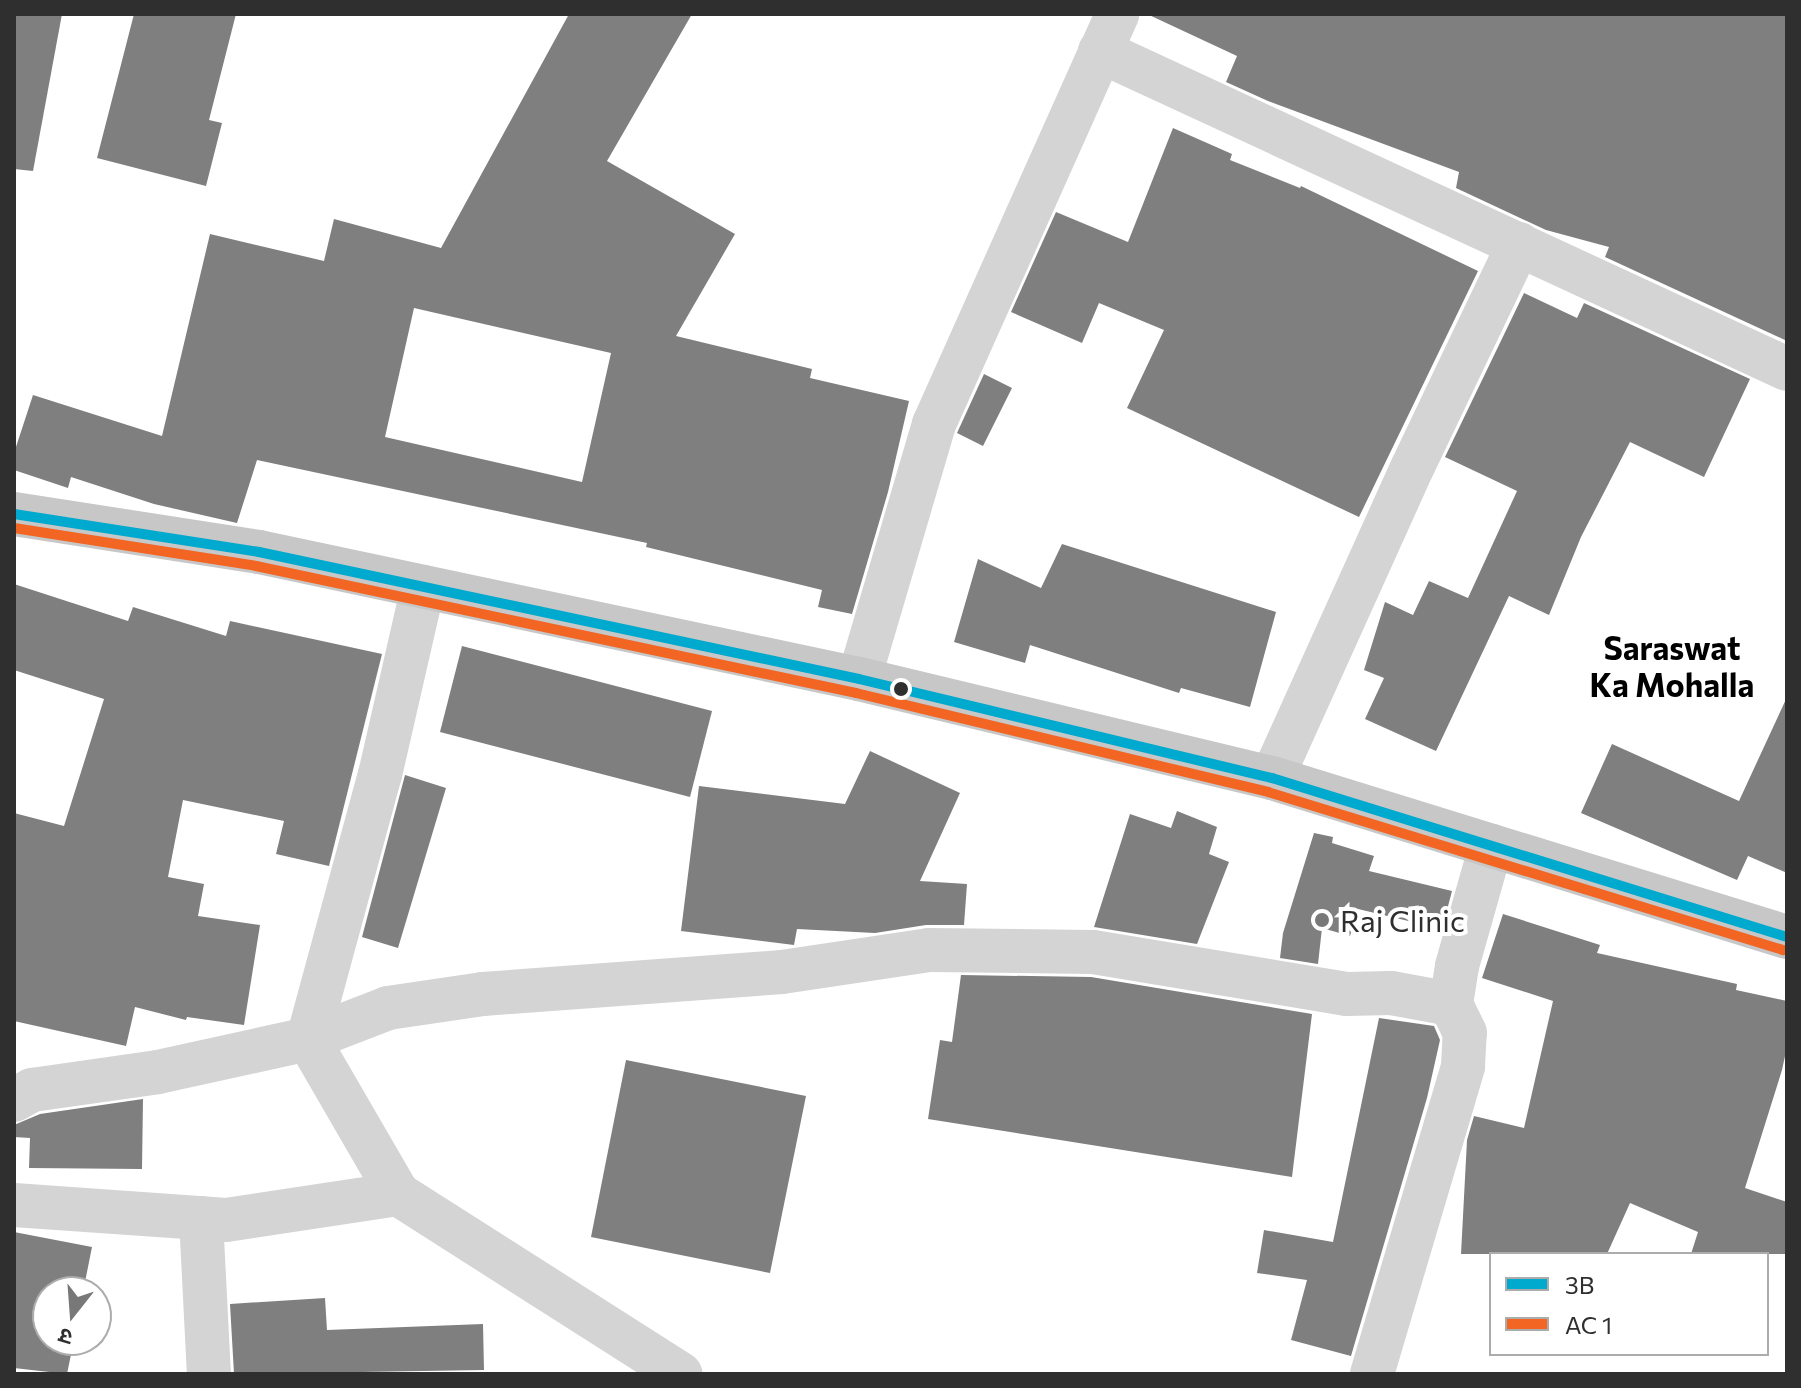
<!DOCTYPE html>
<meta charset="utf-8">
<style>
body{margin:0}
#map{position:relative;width:1801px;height:1388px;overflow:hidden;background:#fff;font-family:Commissioner,"Noto Sans Devanagari",sans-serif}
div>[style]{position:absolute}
.building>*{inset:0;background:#7f7f7f}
.minor>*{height:44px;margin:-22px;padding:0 22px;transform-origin:22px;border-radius:22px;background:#d4d4d4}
.major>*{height:44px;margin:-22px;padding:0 22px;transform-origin:22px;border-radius:22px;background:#c7c7c7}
.bus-1>*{height:10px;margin:-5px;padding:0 5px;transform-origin:5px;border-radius:5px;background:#00a9ce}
.bus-2>*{height:10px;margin:-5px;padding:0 5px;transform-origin:5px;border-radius:5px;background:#f26522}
.dots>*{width:22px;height:22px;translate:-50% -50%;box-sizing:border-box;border:4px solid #fff;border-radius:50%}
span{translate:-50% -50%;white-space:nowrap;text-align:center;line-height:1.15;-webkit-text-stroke:8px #fff;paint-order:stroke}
.poi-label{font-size:30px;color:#2f2f2f}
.left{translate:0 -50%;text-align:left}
.neighbourhood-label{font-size:32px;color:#000;font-weight:700}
.frame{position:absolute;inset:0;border:16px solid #2f2f2f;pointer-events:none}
.legend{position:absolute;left:1489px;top:1252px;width:280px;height:104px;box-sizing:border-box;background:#fff;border:2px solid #acacac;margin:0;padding:10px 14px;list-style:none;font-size:24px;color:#2f2f2f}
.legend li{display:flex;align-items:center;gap:16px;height:40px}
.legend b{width:40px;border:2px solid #acacac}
.north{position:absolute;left:32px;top:1276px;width:80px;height:80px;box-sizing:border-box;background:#fff;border:2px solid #acacac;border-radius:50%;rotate:197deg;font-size:22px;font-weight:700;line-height:32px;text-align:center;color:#2f2f2f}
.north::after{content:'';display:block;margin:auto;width:28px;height:36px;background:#787878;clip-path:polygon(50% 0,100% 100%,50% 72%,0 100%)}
</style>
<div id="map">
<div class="building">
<div style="clip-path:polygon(14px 14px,62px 14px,33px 171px,14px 169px)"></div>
<div style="clip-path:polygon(134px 14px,236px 14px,209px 120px,222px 123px,206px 186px,97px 158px)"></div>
<div style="clip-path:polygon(evenodd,569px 14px,692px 14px,607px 161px,735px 234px,676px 336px,812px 369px,810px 378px,909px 401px,888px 492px,852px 614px,818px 607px,822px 590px,646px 547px,647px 543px,257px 460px,237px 523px,154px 504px,71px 477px,68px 488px,14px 470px,14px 453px,33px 395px,162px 436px,210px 234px,324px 261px,334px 219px,441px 248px,569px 14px,414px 308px,611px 353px,582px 482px,385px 437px,414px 308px)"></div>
<div style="clip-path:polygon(1147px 14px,1787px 14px,1787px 341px,1605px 257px,1609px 247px,1546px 230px,1456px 188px,1459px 172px,1268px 101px,1226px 82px,1237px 56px)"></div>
<div style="clip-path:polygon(1173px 128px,1232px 154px,1230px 160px,1300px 188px,1301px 186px,1478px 271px,1359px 517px,1127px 408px,1164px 330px,1099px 303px,1082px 343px,1011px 312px,1056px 212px,1128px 242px)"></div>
<div style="clip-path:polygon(1524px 293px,1577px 318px,1584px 303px,1750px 379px,1704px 477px,1630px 442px,1581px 537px,1549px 615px,1509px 596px,1436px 751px,1365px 719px,1384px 678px,1364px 670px,1385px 602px,1413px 615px,1429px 581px,1468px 598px,1517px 491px,1445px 457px)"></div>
<div style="clip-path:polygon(984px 374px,1012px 388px,983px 446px,957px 433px)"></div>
<div style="clip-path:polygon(1062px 544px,1276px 612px,1250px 707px,1181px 688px,1179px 693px,1030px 645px,1025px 663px,954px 642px,978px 559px,1041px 588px)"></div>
<div style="clip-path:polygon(14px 584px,128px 621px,133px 607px,226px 636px,230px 621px,382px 654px,329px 866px,276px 854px,284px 821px,183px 800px,168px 877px,204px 884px,198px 916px,260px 925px,244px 1025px,187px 1017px,186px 1020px,135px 1007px,126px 1046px,14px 1021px,14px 813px,64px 826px,104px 699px,14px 670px)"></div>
<div style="clip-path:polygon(462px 646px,712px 711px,690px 797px,440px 732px)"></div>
<div style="clip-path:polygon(1787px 697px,1787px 873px,1748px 856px,1737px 880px,1581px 813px,1612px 744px,1739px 801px)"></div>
<div style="clip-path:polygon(870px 751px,960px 793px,920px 881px,967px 884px,964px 925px,926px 925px,875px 933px,797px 929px,794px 945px,681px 931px,699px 786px,845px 804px)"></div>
<div style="clip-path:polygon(405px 775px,446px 788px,398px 948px,362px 937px)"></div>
<div style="clip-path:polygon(1177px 811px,1217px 827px,1209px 854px,1229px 862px,1197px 944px,1094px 927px,1130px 814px,1171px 828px)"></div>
<div style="clip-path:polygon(1314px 833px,1333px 837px,1332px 843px,1374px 856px,1369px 871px,1452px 891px,1442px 929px,1358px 909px,1350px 936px,1322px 928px,1318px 964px,1280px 958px,1283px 933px)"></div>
<div style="clip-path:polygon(1503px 914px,1600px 945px,1597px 953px,1737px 984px,1736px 990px,1787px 1001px,1787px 1047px,1782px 1070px,1745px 1188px,1787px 1202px,1787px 1254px,1691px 1254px,1698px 1232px,1630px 1203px,1607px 1254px,1461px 1254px,1467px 1140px,1474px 1116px,1524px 1128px,1553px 1001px,1482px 978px)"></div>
<div style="clip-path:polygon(961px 975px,1091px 977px,1312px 1014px,1292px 1177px,928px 1119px,940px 1040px,952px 1042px)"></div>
<div style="clip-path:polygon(1379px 1018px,1434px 1026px,1440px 1040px,1427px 1098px,1351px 1356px,1291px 1340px,1307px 1280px,1257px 1273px,1264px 1230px,1333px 1242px)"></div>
<div style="clip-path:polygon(626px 1060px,806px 1096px,770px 1273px,591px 1237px)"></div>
<div style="clip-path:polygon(143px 1099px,142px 1169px,29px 1168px,30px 1138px,14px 1137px,14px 1125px,40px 1114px)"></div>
<div style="clip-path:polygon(14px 1232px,92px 1247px,83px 1292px,48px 1292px,48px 1340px,74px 1340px,67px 1374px,14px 1368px)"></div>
<div style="clip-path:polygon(325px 1298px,327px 1330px,483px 1324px,484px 1370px,234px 1374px,230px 1304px)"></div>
</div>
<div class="minor">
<div style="left:1100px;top:51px;width:757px;rotate:24.84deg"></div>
<div style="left:423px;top:587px;width:192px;rotate:102.9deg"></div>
<div style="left:380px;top:774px;width:275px;rotate:105.2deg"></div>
<div style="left:308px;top:1039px;width:179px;rotate:59.9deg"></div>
<div style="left:398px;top:1194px;width:335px;rotate:32.5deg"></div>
<div style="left:859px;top:679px;width:266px;rotate:-73.6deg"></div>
<div style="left:934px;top:424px;width:449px;rotate:-65.9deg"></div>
<div style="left:1272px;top:778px;width:342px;rotate:-65.7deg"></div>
<div style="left:1413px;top:466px;width:246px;rotate:-64.5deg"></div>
<div style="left:14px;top:1100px;width:21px;rotate:-29deg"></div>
<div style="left:32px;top:1090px;width:127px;rotate:-8.1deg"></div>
<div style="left:158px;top:1072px;width:154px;rotate:-12.4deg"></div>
<div style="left:308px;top:1039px;width:86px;rotate:-21.2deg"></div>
<div style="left:388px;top:1008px;width:96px;rotate:-8.4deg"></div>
<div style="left:483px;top:994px;width:300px;rotate:-4.2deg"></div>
<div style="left:782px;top:972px;width:149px;rotate:-8.5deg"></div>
<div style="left:929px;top:950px;width:164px;rotate:0.7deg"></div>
<div style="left:1093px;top:952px;width:257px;rotate:9.4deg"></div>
<div style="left:1347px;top:994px;width:44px;rotate:-1.3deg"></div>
<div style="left:1391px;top:993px;width:61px;rotate:10.4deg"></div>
<div style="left:1451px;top:1004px;width:38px;rotate:-81deg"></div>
<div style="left:1457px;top:966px;width:125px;rotate:-74.2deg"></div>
<div style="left:14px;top:1205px;width:213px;rotate:4deg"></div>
<div style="left:226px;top:1220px;width:174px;rotate:-8.6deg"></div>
<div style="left:201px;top:1218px;width:156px;rotate:87.1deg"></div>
<div style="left:1372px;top:1374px;width:321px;rotate:-73.5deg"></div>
<div style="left:1463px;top:1066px;width:33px;rotate:-87deg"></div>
<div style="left:1465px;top:1033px;width:32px;rotate:-116deg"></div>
</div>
<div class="major">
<div style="left:14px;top:514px;width:248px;rotate:8.8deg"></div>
<div style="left:259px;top:552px;width:613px;rotate:11.95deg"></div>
<div style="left:859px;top:679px;width:425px;rotate:13.5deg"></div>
<div style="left:1272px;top:778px;width:539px;rotate:17.16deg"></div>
</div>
<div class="bus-1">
<div style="left:14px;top:514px;width:248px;rotate:8.8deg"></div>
<div style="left:259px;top:552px;width:613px;rotate:11.95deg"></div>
<div style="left:859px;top:679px;width:425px;rotate:13.5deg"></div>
<div style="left:1272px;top:778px;width:539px;rotate:17.16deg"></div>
</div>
<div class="bus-2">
<div style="left:14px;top:528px;width:245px;rotate:8.9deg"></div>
<div style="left:256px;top:566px;width:613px;rotate:11.95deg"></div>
<div style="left:856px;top:693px;width:424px;rotate:13.5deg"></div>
<div style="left:1268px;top:792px;width:539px;rotate:17.06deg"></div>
</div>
<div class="dots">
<div style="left:901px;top:689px;background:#2f2f2f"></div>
<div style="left:1322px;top:920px;background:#787878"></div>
</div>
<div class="poi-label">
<span class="left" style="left:1340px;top:920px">Raj Clinic</span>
</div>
<div class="neighbourhood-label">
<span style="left:1672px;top:666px">Saraswat<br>Ka Mohalla</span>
</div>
<div class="frame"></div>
<ul class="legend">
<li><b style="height:10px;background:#00a9ce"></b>3B</li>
<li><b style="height:10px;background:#f26522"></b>AC 1</li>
</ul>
<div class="north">उ</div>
</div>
